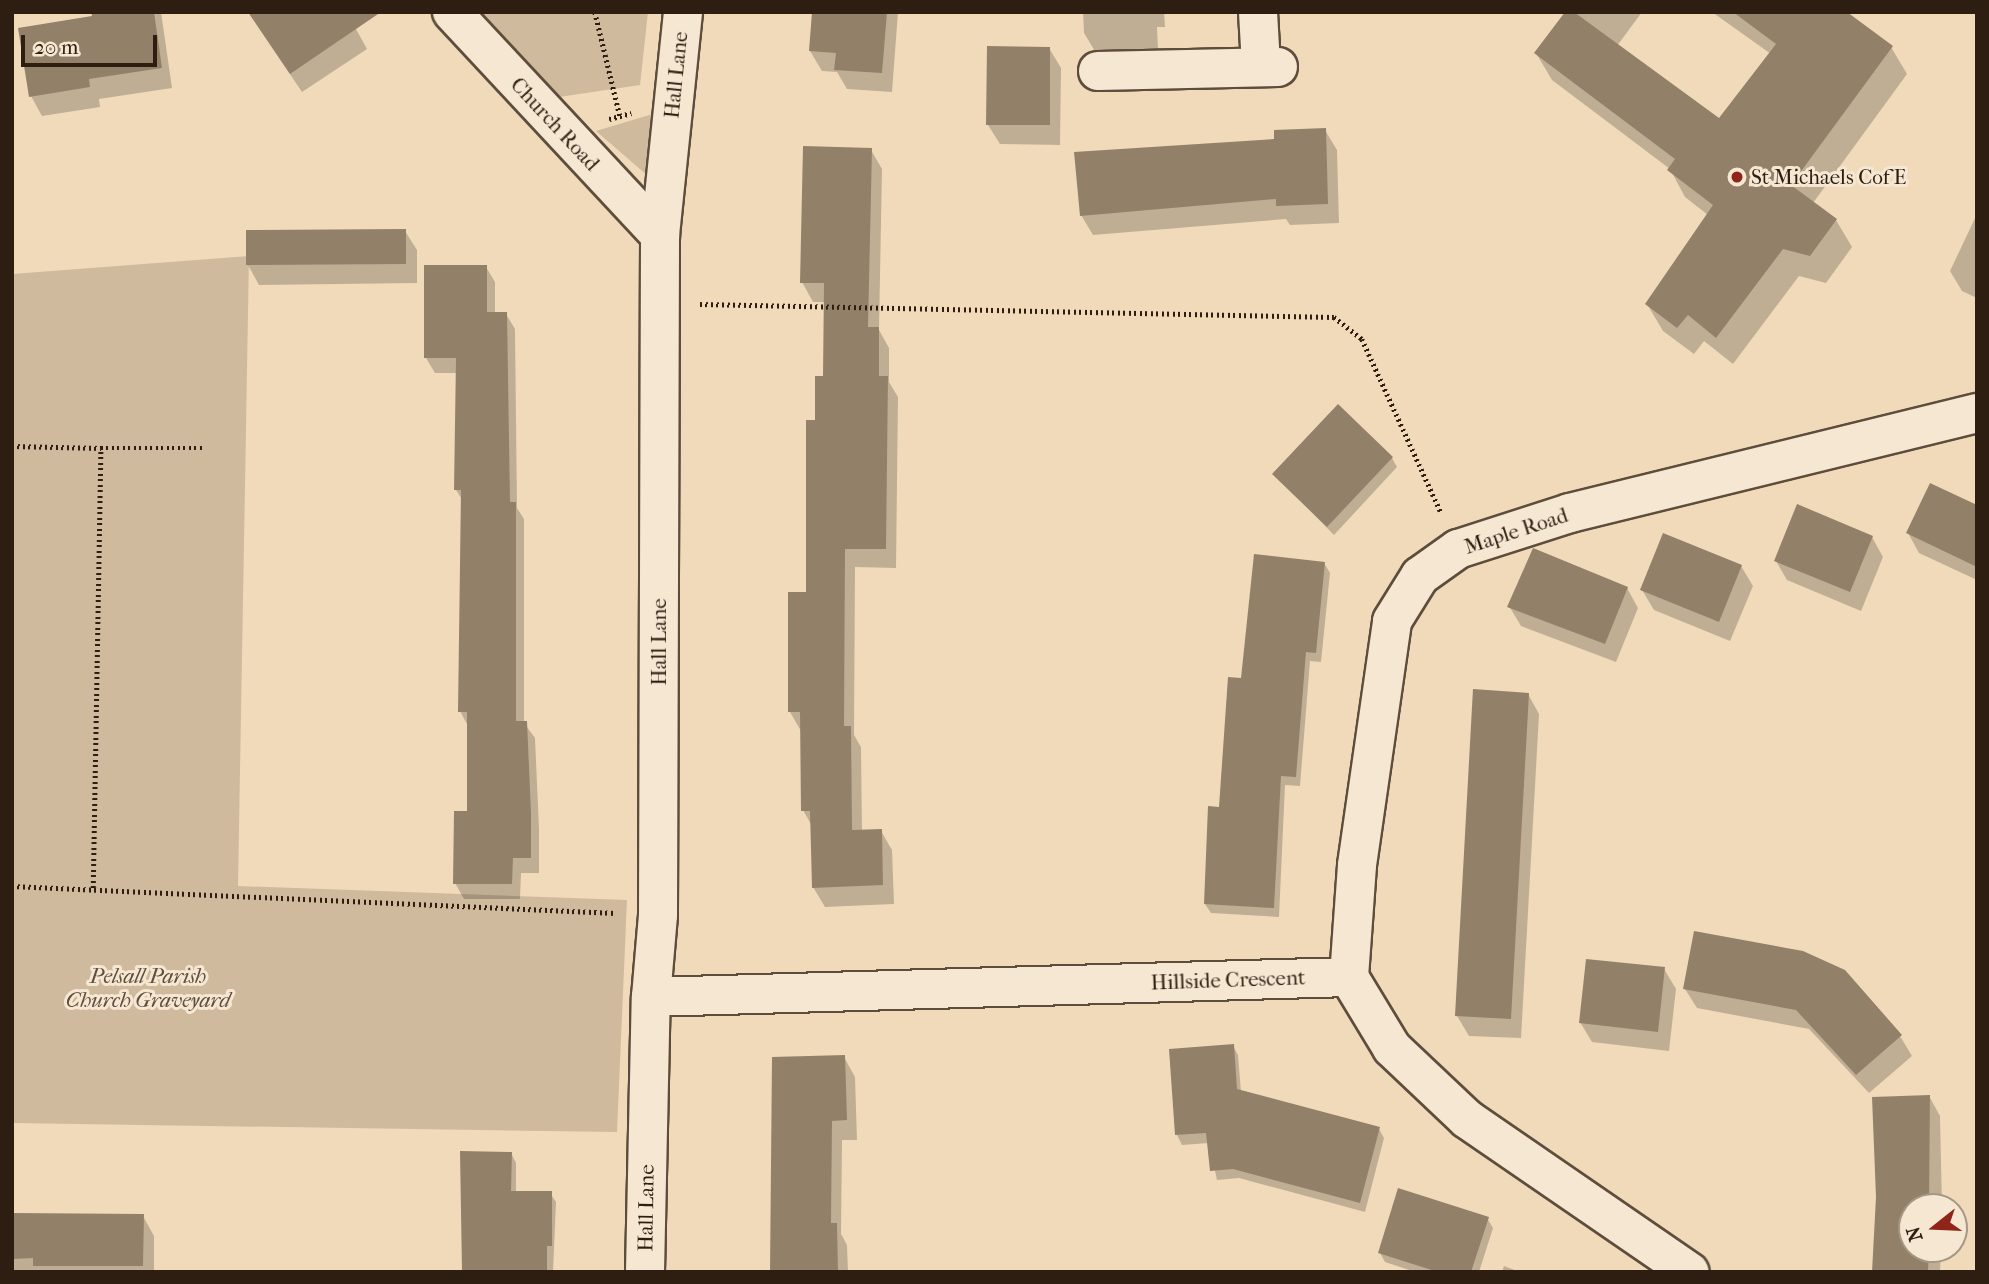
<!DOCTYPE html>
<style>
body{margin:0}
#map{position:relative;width:1989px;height:1284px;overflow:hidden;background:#f0daba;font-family:"IM FELL French Canon",serif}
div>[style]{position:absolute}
.green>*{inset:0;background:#cfba9d}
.shadow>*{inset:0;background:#0003}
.building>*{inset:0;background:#938069}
.path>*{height:4.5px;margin-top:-2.25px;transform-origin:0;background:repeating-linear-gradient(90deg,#2e1e12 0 2px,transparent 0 5.5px)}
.roads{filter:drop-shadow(2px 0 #5e4d3c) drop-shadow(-2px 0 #5e4d3c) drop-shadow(0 2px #5e4d3c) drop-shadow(0 -2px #5e4d3c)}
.street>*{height:38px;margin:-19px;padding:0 19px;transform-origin:19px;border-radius:19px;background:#f5e7d2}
.secondary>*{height:38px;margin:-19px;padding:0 19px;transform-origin:19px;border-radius:19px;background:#f5e7d2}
.dots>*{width:19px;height:19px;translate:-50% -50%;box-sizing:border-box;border:4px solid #f5e7d2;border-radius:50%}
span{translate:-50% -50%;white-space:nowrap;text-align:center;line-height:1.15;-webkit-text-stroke:6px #f5e7d2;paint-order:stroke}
.street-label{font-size:21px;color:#2e1e12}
.poi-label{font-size:21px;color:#2e1e12}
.left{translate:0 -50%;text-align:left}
.park-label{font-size:21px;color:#5e4d3c;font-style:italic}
.frame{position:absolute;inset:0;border:14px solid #2e1e12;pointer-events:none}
.north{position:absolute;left:1898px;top:1193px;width:70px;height:70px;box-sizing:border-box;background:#f5e7d2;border:2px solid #a59785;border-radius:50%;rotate:252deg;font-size:19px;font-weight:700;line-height:28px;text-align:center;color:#2e1e12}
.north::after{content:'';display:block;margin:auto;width:24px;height:32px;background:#8f2418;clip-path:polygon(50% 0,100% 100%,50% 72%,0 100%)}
.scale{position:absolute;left:21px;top:35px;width:136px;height:32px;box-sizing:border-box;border:4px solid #2e1e12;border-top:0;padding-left:9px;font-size:21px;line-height:24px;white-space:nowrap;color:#2e1e12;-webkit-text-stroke:5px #f5e7d2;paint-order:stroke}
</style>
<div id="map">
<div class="green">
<div style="clip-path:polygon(480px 12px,648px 12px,640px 85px,559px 97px)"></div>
<div style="clip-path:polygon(656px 113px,648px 176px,596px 131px)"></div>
<div style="clip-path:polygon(249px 256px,238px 886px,627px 900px,617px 1132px,12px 1123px,12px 274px)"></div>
</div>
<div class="shadow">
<div style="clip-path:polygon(93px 12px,161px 12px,172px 88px,99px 99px,100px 107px,42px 116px,31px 96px,94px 18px)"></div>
<div style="clip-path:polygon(248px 12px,356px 29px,367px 49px,302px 92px)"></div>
<div style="clip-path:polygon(814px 12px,898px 12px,892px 92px,847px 89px,837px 72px,822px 71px,810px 51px)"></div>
<div style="clip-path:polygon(1083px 12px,1164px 12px,1165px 27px,1157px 27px,1158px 49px,1096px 53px,1084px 33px)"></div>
<div style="clip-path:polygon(1567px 12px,1642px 12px,1617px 46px,1720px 120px,1771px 54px,1712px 12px,1844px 12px,1891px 47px,1907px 74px,1813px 203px,1836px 220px,1852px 247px,1826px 283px,1799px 276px,1733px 364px,1704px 341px,1694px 354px,1663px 331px,1647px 304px,1708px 215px,1685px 197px,1670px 169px,1552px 80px,1536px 53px)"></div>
<div style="clip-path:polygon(1049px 48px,1061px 68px,1060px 145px,1000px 144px,988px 125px)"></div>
<div style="clip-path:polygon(1325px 130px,1337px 150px,1339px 223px,1290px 225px,1286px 219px,1093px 235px,1081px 215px,1276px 141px)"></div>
<div style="clip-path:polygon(871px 150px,882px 169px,879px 330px,889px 348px,889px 382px,898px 397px,896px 568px,855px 567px,854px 735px,861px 747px,862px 832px,881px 831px,892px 850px,894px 904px,825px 907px,813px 887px,812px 826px,803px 810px,801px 731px,790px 712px,808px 594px,817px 422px,825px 378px,826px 302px,813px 302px,802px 282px)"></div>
<div style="clip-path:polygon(1977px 214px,1977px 298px,1962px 291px,1950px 271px)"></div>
<div style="clip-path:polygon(405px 231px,417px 250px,417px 283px,259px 285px,248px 265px)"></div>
<div style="clip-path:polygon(486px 267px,495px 282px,495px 314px,506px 314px,515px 329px,517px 508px,524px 519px,524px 723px,535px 738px,539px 828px,539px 873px,521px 873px,520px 899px,464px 899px,455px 883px,469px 813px,469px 728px,460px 711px,463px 501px,456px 490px,458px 373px,435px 373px,426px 358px)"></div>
<div style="clip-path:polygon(1392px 458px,1397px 467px,1334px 535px,1274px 474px)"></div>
<div style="clip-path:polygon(1977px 507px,1977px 580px,1919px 553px,1908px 533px)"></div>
<div style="clip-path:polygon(1872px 537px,1883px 557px,1861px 611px,1787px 580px,1776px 561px)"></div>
<div style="clip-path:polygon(1324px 563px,1330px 573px,1321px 662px,1310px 661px,1300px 786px,1285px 785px,1279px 917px,1211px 913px,1205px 904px,1242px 680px)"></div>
<div style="clip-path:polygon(1741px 566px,1753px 586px,1730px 641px,1654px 610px,1642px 590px)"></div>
<div style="clip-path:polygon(1627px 588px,1638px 608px,1616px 662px,1521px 626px,1509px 606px)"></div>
<div style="clip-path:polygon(1528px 694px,1539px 714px,1521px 1038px,1469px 1036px,1457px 1016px)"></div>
<div style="clip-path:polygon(1695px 933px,1900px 1036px,1912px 1056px,1869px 1093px,1809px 1029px,1697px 1008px,1685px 989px)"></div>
<div style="clip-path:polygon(1664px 969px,1676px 989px,1669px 1051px,1592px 1042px,1580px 1022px)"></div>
<div style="clip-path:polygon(1233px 1046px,1238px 1055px,1241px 1092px,1379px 1129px,1384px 1138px,1365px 1212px,1239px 1178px,1217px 1180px,1209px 1143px,1182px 1145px,1177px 1135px,1170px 1050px)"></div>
<div style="clip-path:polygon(844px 1057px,855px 1077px,857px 1140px,842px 1140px,841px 1234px,847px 1245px,848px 1272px,773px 1272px)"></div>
<div style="clip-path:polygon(1929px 1096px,1940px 1116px,1942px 1207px,1912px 1207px,1912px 1249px,1941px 1249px,1940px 1272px,1874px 1272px)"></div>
<div style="clip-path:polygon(511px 1153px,516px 1163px,516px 1193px,550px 1193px,556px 1202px,553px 1272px,462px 1272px)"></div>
<div style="clip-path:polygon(12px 1214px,143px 1216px,154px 1236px,154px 1272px,12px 1272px)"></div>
<div style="clip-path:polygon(1487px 1218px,1493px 1228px,1479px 1272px,1415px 1272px,1385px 1262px,1380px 1253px)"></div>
<div style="clip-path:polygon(1504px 1266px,1520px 1272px,1502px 1272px)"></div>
</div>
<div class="building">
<div style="clip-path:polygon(91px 12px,154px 12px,162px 68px,89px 79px,90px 87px,29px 97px,18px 28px,92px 16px)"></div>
<div style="clip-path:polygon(248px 12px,381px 12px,290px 74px)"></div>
<div style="clip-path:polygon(812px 12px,887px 12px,882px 73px,834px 70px,836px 53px,809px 51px)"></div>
<div style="clip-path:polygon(1565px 12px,1574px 12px,1719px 118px,1776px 44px,1733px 12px,1847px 12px,1893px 46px,1791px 185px,1837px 219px,1810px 256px,1783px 249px,1716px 338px,1688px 315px,1677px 328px,1645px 304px,1713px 205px,1667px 170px,1675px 159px,1534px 53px)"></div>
<div style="clip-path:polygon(987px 46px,1050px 47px,1050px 125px,986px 125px)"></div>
<div style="clip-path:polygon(1326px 128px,1328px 204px,1276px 206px,1276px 199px,1080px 216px,1074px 152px,1274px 139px,1274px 130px)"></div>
<div style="clip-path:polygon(803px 146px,872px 148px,868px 327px,879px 327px,879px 376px,888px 376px,886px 549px,845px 549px,844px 726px,851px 726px,852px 830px,882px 829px,883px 885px,812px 888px,810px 811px,801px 811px,800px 712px,788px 712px,788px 592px,806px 592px,806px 420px,815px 420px,815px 376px,823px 376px,824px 283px,800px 283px)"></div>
<div style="clip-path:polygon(406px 229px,406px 264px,246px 265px,246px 230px)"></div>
<div style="clip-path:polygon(424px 265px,487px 265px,487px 312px,507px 312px,510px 502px,516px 502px,516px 721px,527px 721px,531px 812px,531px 858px,513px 858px,512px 884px,453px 884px,454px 811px,467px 811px,467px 712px,458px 712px,461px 490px,454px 490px,456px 358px,424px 358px)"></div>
<div style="clip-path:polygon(1338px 404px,1393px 457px,1327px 527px,1272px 474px)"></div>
<div style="clip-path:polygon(1930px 483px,1977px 505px,1977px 567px,1906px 533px)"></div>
<div style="clip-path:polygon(1797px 504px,1873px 536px,1850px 592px,1774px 561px)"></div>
<div style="clip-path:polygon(1663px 533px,1742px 565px,1719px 622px,1640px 590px)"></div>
<div style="clip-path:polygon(1533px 548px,1628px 587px,1605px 644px,1507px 607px)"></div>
<div style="clip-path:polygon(1254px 554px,1325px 562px,1316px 653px,1306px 652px,1296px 777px,1281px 776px,1274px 908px,1204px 904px,1208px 806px,1219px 807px,1228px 677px,1241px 678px)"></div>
<div style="clip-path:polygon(1473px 689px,1529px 693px,1511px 1019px,1455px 1016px)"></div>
<div style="clip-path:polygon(1694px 931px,1803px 951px,1845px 970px,1902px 1035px,1856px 1075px,1796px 1010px,1683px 989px)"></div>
<div style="clip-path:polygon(1586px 959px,1665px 967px,1658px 1032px,1579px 1023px)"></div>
<div style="clip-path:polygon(1234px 1044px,1237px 1089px,1380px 1127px,1360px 1203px,1233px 1169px,1210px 1171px,1206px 1133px,1175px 1135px,1169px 1049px)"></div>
<div style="clip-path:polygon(845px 1055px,847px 1120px,832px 1121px,831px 1223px,837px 1223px,838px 1272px,770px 1272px,772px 1057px)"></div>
<div style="clip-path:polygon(1930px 1095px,1929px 1207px,1912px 1207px,1912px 1249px,1929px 1249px,1928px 1272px,1872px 1272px,1876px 1197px,1872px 1097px)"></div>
<div style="clip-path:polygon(460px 1151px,512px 1152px,511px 1191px,552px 1191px,552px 1246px,547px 1246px,547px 1272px,462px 1272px)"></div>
<div style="clip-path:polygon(1398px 1188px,1489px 1217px,1471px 1272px,1438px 1272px,1378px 1253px)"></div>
<div style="clip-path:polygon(12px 1213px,144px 1214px,143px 1266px,33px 1266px,33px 1258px,12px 1259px)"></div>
</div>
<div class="path">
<div style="left:595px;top:12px;width:107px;rotate:76.5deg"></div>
<div style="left:609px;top:119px;width:23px;rotate:-15deg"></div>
<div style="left:700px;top:304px;width:634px;rotate:1.17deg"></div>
<div style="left:1334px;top:317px;width:36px;rotate:38deg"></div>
<div style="left:1362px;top:339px;width:190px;rotate:65.5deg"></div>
<div style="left:12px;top:446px;width:89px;rotate:1.3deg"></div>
<div style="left:12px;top:886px;width:604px;rotate:2.56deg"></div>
<div style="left:93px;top:888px;width:440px;rotate:-89deg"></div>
<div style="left:101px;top:448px;width:101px"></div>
</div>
<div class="roads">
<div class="street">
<div style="left:452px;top:12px;width:305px;rotate:47deg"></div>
<div style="left:1258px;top:12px;width:54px;rotate:86.8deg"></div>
<div style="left:1098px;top:71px;width:180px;rotate:-1.3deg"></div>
<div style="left:1349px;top:977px;width:112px;rotate:-85.9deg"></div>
<div style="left:1357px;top:865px;width:246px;rotate:-81.8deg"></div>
<div style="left:1392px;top:621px;width:53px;rotate:-58.1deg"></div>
<div style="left:1420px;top:576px;width:47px;rotate:-35.4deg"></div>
<div style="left:1458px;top:549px;width:118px;rotate:-17.8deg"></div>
<div style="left:1570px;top:513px;width:419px;rotate:-13.8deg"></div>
<div style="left:1349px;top:977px;width:83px;rotate:58.8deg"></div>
<div style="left:1392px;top:1048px;width:103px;rotate:43.4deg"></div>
<div style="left:1467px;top:1119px;width:270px;rotate:34.5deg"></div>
<div style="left:651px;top:997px;width:698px;rotate:-1.64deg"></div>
</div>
<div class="secondary">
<div style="left:645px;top:1272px;width:275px;rotate:-88.8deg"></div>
<div style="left:651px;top:997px;width:82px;rotate:-85.1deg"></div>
<div style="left:658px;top:915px;width:680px;rotate:-89.83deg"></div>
<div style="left:660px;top:235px;width:224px;rotate:-84.1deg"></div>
</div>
</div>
<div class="dots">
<div style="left:1737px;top:177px;background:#8f2418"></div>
</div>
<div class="street-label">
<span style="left:676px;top:75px;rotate:-84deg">Hall Lane</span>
<span style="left:555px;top:124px;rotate:47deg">Church Road</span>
<span style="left:1516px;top:531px;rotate:-18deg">Maple Road</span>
<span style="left:659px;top:642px;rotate:-90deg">Hall Lane</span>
<span style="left:1228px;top:980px;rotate:-2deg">Hillside Crescent</span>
<span style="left:646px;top:1208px;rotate:-89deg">Hall Lane</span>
</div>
<div class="poi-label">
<span class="left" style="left:1751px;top:177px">St Michaels CofE</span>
</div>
<div class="park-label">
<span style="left:148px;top:988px">Pelsall Parish<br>Church Graveyard</span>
</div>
<div class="frame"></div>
<div class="north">N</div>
<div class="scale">20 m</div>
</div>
